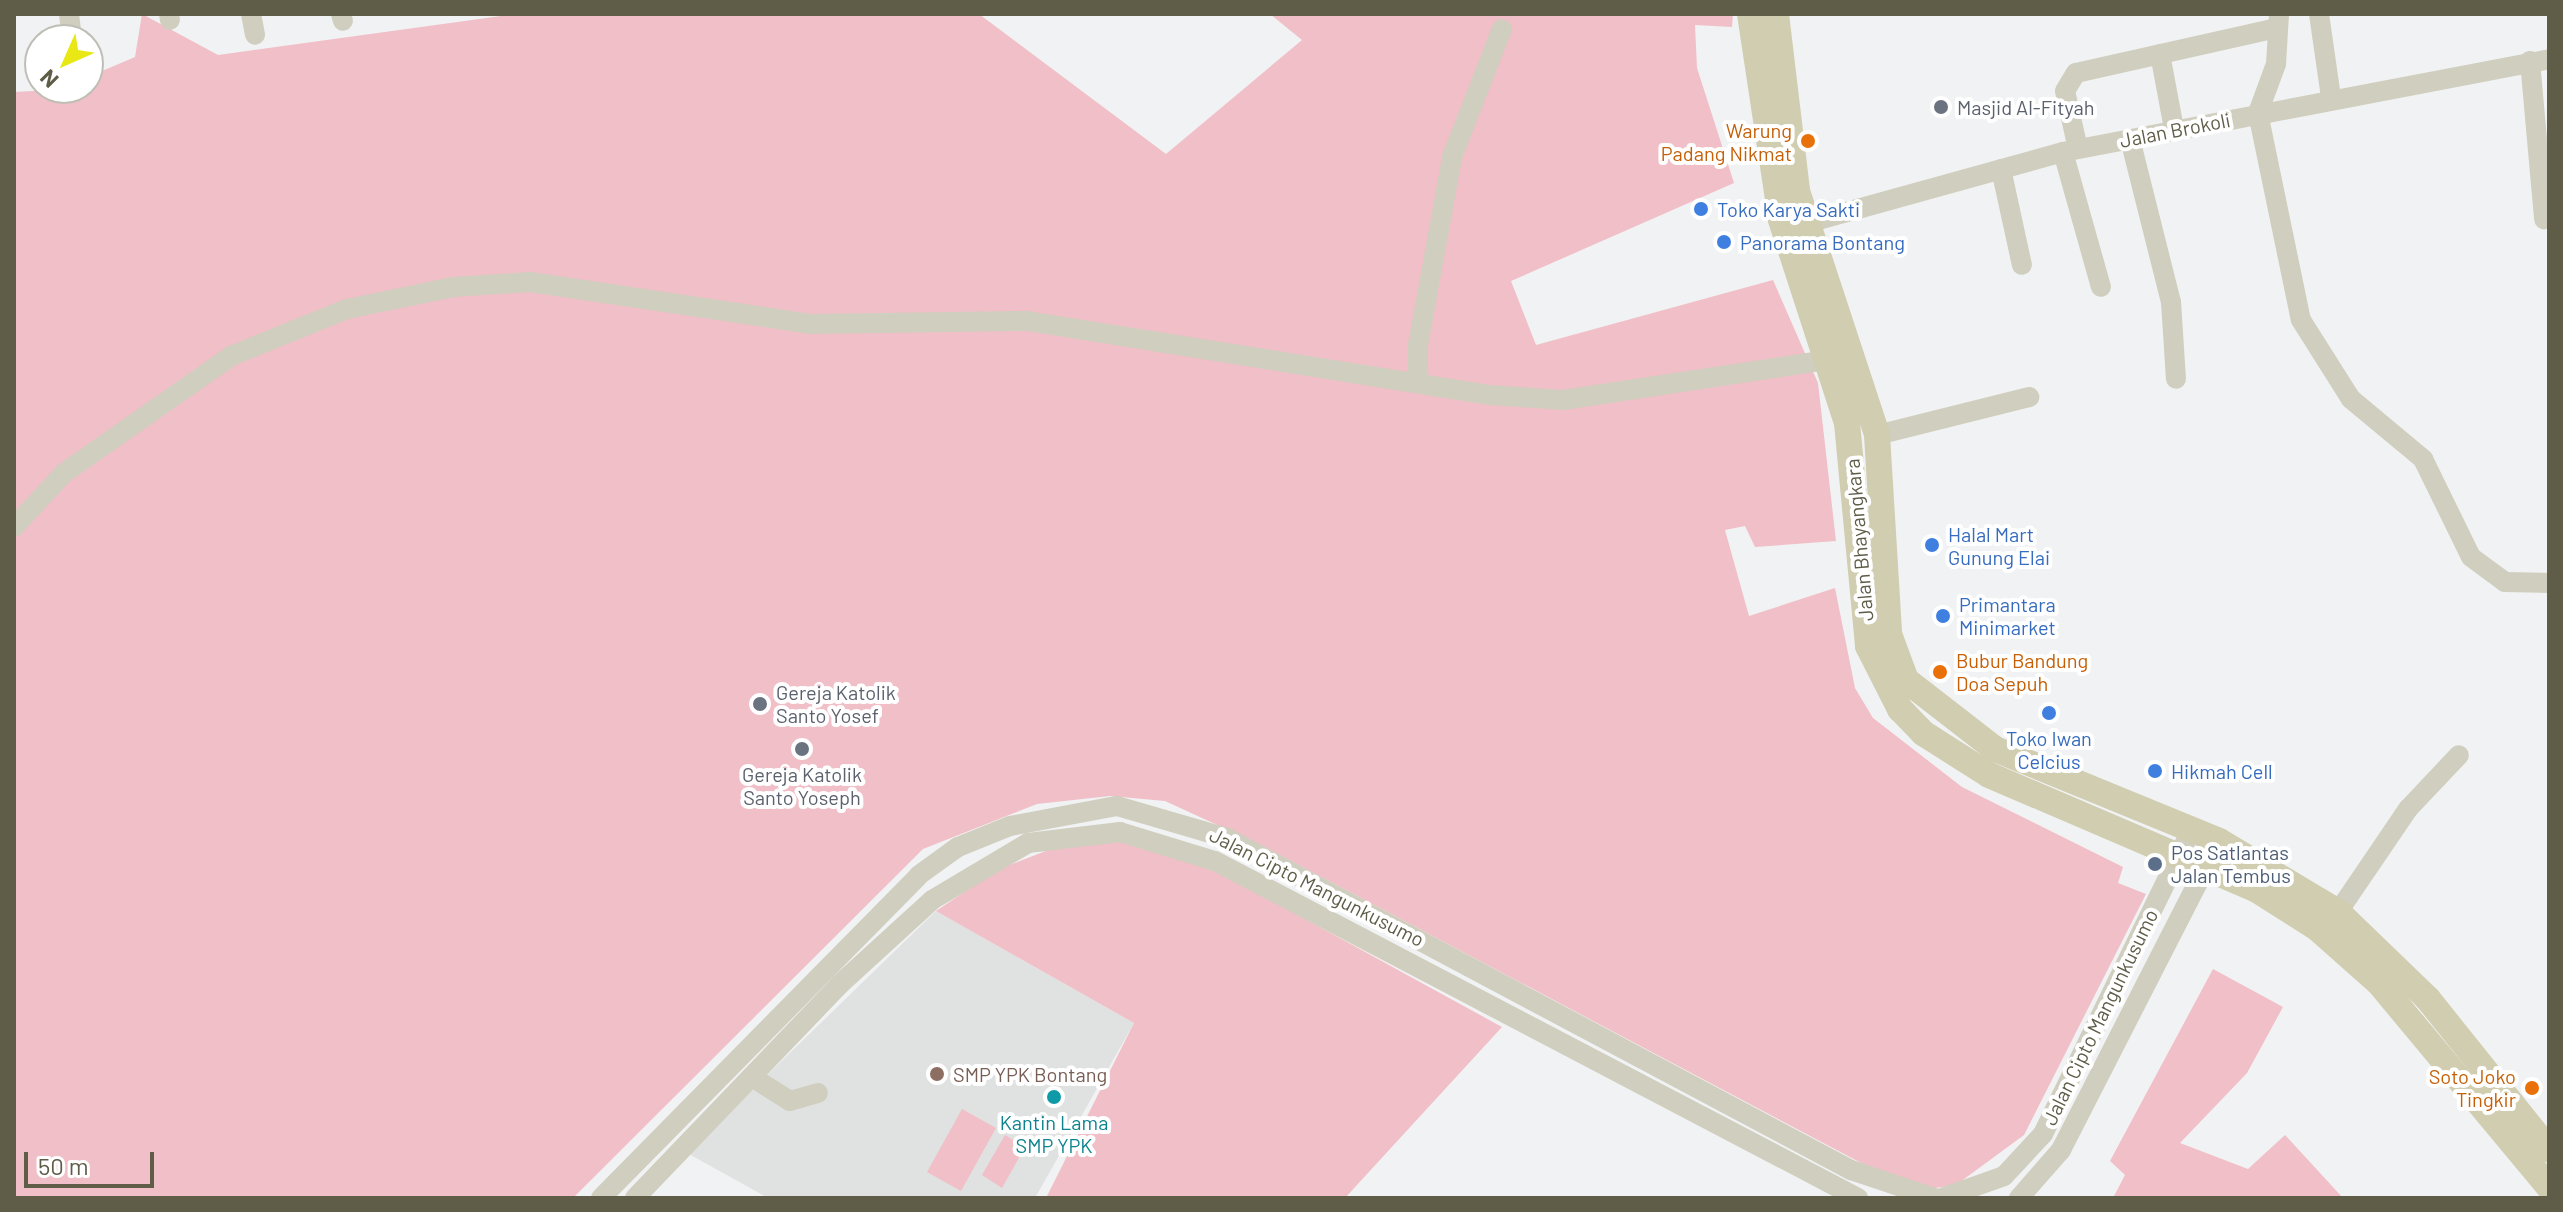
<!DOCTYPE html>
<style>
body{margin:0}
#map{position:relative;width:2563px;height:1212px;overflow:hidden;background:#f1f2f3;font-family:Barlow,sans-serif}
div>[style]{position:absolute}
.education>*{inset:0;background:#e0e1e1}
.green>*{inset:0;background:#f1bfc8}
.minor>*{height:20px;margin:-10px;padding:0 10px;transform-origin:10px;border-radius:10px;background:#d0cebe}
.major>*{height:26px;margin:-13px;padding:0 13px;transform-origin:13px;border-radius:13px;background:#d0cdb0}
.dots>*{width:22px;height:22px;translate:-50% -50%;box-sizing:border-box;border:4px solid #fff;border-radius:50%}
span{translate:-50% -50%;white-space:nowrap;text-align:center;line-height:1.15;-webkit-text-stroke:8px #fff;paint-order:stroke}
.worship-label{font-size:20px;color:#5b616d}
.left{translate:0 -50%;text-align:left}
.food-label{font-size:20px;color:#c56008}
.right{translate:-100% -50%;text-align:right}
.street-label{font-size:20px;color:#5f5d48}
.shop-label{font-size:20px;color:#366cbe}
.service-label{font-size:20px;color:#4e5e75}
.education-label{font-size:20px;color:#785e54}
.culture-label{font-size:20px;color:#0d838f}
.frame{position:absolute;inset:0;border:16px solid #5f5d48;pointer-events:none}
.north{position:absolute;left:24px;top:24px;width:80px;height:80px;box-sizing:border-box;background:#fff;border:2px solid #bfbeb6;border-radius:50%;rotate:225deg;font-size:22px;font-weight:700;line-height:32px;text-align:center;color:#5f5d48}
.north::after{content:'';display:block;margin:auto;width:28px;height:36px;background:#e9e815;clip-path:polygon(50% 0,100% 100%,50% 72%,0 100%)}
.scale{position:absolute;left:24px;top:1152px;width:130px;height:36px;box-sizing:border-box;border:4px solid #5f5d48;border-top:0;padding-left:10px;font-size:24px;line-height:28px;white-space:nowrap;color:#5f5d48;-webkit-text-stroke:6px #fff;paint-order:stroke}
</style>
<div id="map">
<div class="education">
<div style="clip-path:polygon(936px 911px,1134px 1023px,1035px 1198px,768px 1198px,687px 1153px)"></div>
</div>
<div class="green">
<div style="clip-path:polygon(142px 14px,218px 55px,516px 14px,979px 14px,1166px 154px,1302px 40px,1270px 14px,1733px 14px,1732px 27px,1695px 25px,1697px 68px,1734px 183px,1511px 281px,1536px 345px,1773px 280px,1818px 383px,1836px 541px,1755px 547px,1745px 526px,1725px 530px,1749px 616px,1835px 588px,1855px 688px,1873px 718px,1962px 787px,2123px 867px,2118px 883px,2146px 894px,2024px 1135px,1956px 1185px,1914px 1191px,1263px 846px,1165px 801px,1110px 796px,1037px 804px,923px 849px,573px 1198px,14px 1198px,14px 92px,88px 88px,88px 77px,135px 57px)"></div>
<div style="clip-path:polygon(1114px 839px,1212px 868px,1502px 1027px,1345px 1198px,1046px 1198px,1134px 1023px,936px 911px,997px 870px,1051px 849px)"></div>
<div style="clip-path:polygon(2213px 969px,2283px 1007px,2247px 1073px,2180px 1143px,2248px 1169px,2285px 1135px,2343px 1198px,2113px 1198px,2125px 1175px,2110px 1161px)"></div>
<div style="clip-path:polygon(962px 1109px,996px 1128px,961px 1191px,927px 1172px)"></div>
<div style="clip-path:polygon(1005px 1135px,1025px 1147px,1002px 1188px,982px 1175px)"></div>
</div>
<div class="minor">
<div style="left:69px;top:14px;width:26px;rotate:83deg"></div>
<div style="left:169px;top:14px;width:6px;rotate:81deg"></div>
<div style="left:251px;top:14px;width:21px;rotate:79deg"></div>
<div style="left:341px;top:14px;width:7px;rotate:74deg"></div>
<div style="left:2279px;top:14px;width:50px;rotate:93.4deg"></div>
<div style="left:2276px;top:64px;width:52px;rotate:110.2deg"></div>
<div style="left:2258px;top:113px;width:211px;rotate:78.3deg"></div>
<div style="left:2301px;top:320px;width:93px;rotate:57.7deg"></div>
<div style="left:2351px;top:399px;width:94px;rotate:39.8deg"></div>
<div style="left:2423px;top:459px;width:109px;rotate:63.9deg"></div>
<div style="left:2471px;top:557px;width:42px;rotate:36.3deg"></div>
<div style="left:2505px;top:582px;width:44px;rotate:1.3deg"></div>
<div style="left:2319px;top:14px;width:84px;rotate:81.8deg"></div>
<div style="left:2160px;top:54px;width:76px;rotate:79.4deg"></div>
<div style="left:2530px;top:61px;width:159px;rotate:84.9deg"></div>
<div style="left:2130px;top:139px;width:168px;rotate:75.9deg"></div>
<div style="left:2171px;top:302px;width:77px;rotate:86.3deg"></div>
<div style="left:2078px;top:149px;width:59px;rotate:-102.6deg"></div>
<div style="left:2065px;top:91px;width:21px;rotate:-59deg"></div>
<div style="left:2076px;top:73px;width:207px;rotate:-12.6deg"></div>
<div style="left:2063px;top:152px;width:140px;rotate:74.3deg"></div>
<div style="left:2001px;top:169px;width:98px;rotate:77.7deg"></div>
<div style="left:1807px;top:223px;width:266px;rotate:-15.5deg"></div>
<div style="left:2063px;top:152px;width:495px;rotate:-10.8deg"></div>
<div style="left:1418px;top:380px;width:35px;rotate:-90deg"></div>
<div style="left:1418px;top:345px;width:191px;rotate:-79.7deg"></div>
<div style="left:1452px;top:157px;width:137px;rotate:-68.7deg"></div>
<div style="left:1877px;top:435px;width:157px;rotate:-14deg"></div>
<div style="left:14px;top:527px;width:74px;rotate:-47.2deg"></div>
<div style="left:64px;top:473px;width:204px;rotate:-35deg"></div>
<div style="left:231px;top:356px;width:125px;rotate:-22.1deg"></div>
<div style="left:347px;top:309px;width:108px;rotate:-11.7deg"></div>
<div style="left:453px;top:287px;width:77px;rotate:-3.7deg"></div>
<div style="left:530px;top:282px;width:283px;rotate:8.5deg"></div>
<div style="left:810px;top:324px;width:217px;rotate:-0.8deg"></div>
<div style="left:1027px;top:321px;width:469px;rotate:9.1deg"></div>
<div style="left:1490px;top:395px;width:73px;rotate:3.9deg"></div>
<div style="left:1563px;top:400px;width:266px;rotate:-8.6deg"></div>
<div style="left:2338px;top:912px;width:125px;rotate:-55.8deg"></div>
<div style="left:2408px;top:809px;width:74px;rotate:-46.6deg"></div>
<div style="left:752px;top:1077px;width:45px;rotate:32.3deg"></div>
<div style="left:790px;top:1101px;width:29px;rotate:-16deg"></div>
<div style="left:601px;top:1198px;width:453px;rotate:-45.4deg"></div>
<div style="left:919px;top:875px;width:48px;rotate:-35.7deg"></div>
<div style="left:958px;top:847px;width:56px;rotate:-22deg"></div>
<div style="left:1010px;top:826px;width:109px;rotate:-10.6deg"></div>
<div style="left:1117px;top:806px;width:115px;rotate:16.2deg"></div>
<div style="left:1227px;top:838px;width:707px;rotate:28.02deg"></div>
<div style="left:1851px;top:1170px;width:88px;rotate:18.6deg"></div>
<div style="left:635px;top:1198px;width:295px;rotate:-46.2deg"></div>
<div style="left:839px;top:985px;width:126px;rotate:-42.4deg"></div>
<div style="left:932px;top:900px;width:112px;rotate:-30.7deg"></div>
<div style="left:1028px;top:843px;width:93px;rotate:-6.8deg"></div>
<div style="left:1120px;top:832px;width:99px;rotate:17deg"></div>
<div style="left:1215px;top:861px;width:726px;rotate:27.66deg"></div>
<div style="left:1942px;top:1198px;width:66px;rotate:-19.5deg"></div>
<div style="left:2004px;top:1176px;width:57px;rotate:-47.1deg"></div>
<div style="left:2043px;top:1134px;width:336px;rotate:-64deg"></div>
<div style="left:2019px;top:1198px;width:64px;rotate:-48.8deg"></div>
<div style="left:2061px;top:1150px;width:347px;rotate:-62.9deg"></div>
</div>
<div class="major">
<div style="left:1750px;top:14px;width:208px;rotate:81.4deg"></div>
<div style="left:1781px;top:220px;width:213px;rotate:72deg"></div>
<div style="left:1847px;top:423px;width:224px;rotate:84.6deg"></div>
<div style="left:1868px;top:646px;width:71px;rotate:63.1deg"></div>
<div style="left:1900px;top:709px;width:33px;rotate:46deg"></div>
<div style="left:1923px;top:733px;width:78px;rotate:32.5deg"></div>
<div style="left:1989px;top:775px;width:292px;rotate:23.2deg"></div>
<div style="left:2257px;top:890px;width:71px;rotate:32.3deg"></div>
<div style="left:2317px;top:928px;width:83px;rotate:41.6deg"></div>
<div style="left:2379px;top:983px;width:266px;rotate:50.2deg"></div>
<div style="left:1776px;top:14px;width:178px;rotate:83.2deg"></div>
<div style="left:1797px;top:191px;width:257px;rotate:71.8deg"></div>
<div style="left:1877px;top:435px;width:199px;rotate:86.5deg"></div>
<div style="left:1889px;top:634px;width:49px;rotate:69.7deg"></div>
<div style="left:1906px;top:680px;width:113px;rotate:37.8deg"></div>
<div style="left:1995px;top:749px;width:242px;rotate:22.3deg"></div>
<div style="left:2219px;top:841px;width:139px;rotate:30.8deg"></div>
<div style="left:2338px;top:912px;width:125px;rotate:44deg"></div>
<div style="left:2428px;top:999px;width:193px;rotate:51.3deg"></div>
</div>
<div class="dots">
<div style="left:1941px;top:107px;background:#6b7280"></div>
<div style="left:1808px;top:141px;background:#e8710a"></div>
<div style="left:1701px;top:209px;background:#3f7fe0"></div>
<div style="left:1724px;top:242px;background:#3f7fe0"></div>
<div style="left:1932px;top:545px;background:#3f7fe0"></div>
<div style="left:1943px;top:616px;background:#3f7fe0"></div>
<div style="left:1940px;top:672px;background:#e8710a"></div>
<div style="left:760px;top:704px;background:#6b7280"></div>
<div style="left:2049px;top:713px;background:#3f7fe0"></div>
<div style="left:802px;top:749px;background:#6b7280"></div>
<div style="left:2155px;top:771px;background:#3f7fe0"></div>
<div style="left:2155px;top:864px;background:#5c6f8a"></div>
<div style="left:937px;top:1074px;background:#8d6e63"></div>
<div style="left:2532px;top:1088px;background:#e8710a"></div>
<div style="left:1054px;top:1097px;background:#0f9aa8"></div>
</div>
<div class="worship-label">
<span class="left" style="left:1957px;top:107px">Masjid Al-Fityah</span>
<span class="left" style="left:776px;top:704px">Gereja Katolik<br>Santo Yosef</span>
<span style="left:802px;top:786px">Gereja Katolik<br>Santo Yoseph</span>
</div>
<div class="food-label">
<span class="right" style="left:1792px;top:142px">Warung<br>Padang Nikmat</span>
<span class="left" style="left:1956px;top:672px">Bubur Bandung<br>Doa Sepuh</span>
<span class="right" style="left:2516px;top:1088px">Soto Joko<br>Tingkir</span>
</div>
<div class="street-label">
<span style="left:2175px;top:130px;rotate:-11deg">Jalan Brokoli</span>
<span style="left:1859px;top:540px;rotate:-95deg">Jalan Bhayangkara</span>
<span style="left:1317px;top:887px;rotate:27deg">Jalan Cipto Mangunkusumo</span>
<span style="left:2100px;top:1017px;rotate:-64deg">Jalan Cipto Mangunkusumo</span>
</div>
<div class="shop-label">
<span class="left" style="left:1717px;top:209px">Toko Karya Sakti</span>
<span class="left" style="left:1740px;top:242px">Panorama Bontang</span>
<span class="left" style="left:1948px;top:546px">Halal Mart<br>Gunung Elai</span>
<span class="left" style="left:1959px;top:616px">Primantara<br>Minimarket</span>
<span style="left:2049px;top:750px">Toko Iwan<br>Celcius</span>
<span class="left" style="left:2171px;top:771px">Hikmah Cell</span>
</div>
<div class="service-label">
<span class="left" style="left:2171px;top:864px">Pos Satlantas<br>Jalan Tembus</span>
</div>
<div class="education-label">
<span class="left" style="left:953px;top:1074px">SMP YPK Bontang</span>
</div>
<div class="culture-label">
<span style="left:1054px;top:1134px">Kantin Lama<br>SMP YPK</span>
</div>
<div class="frame"></div>
<div class="north">N</div>
<div class="scale">50 m</div>
</div>
